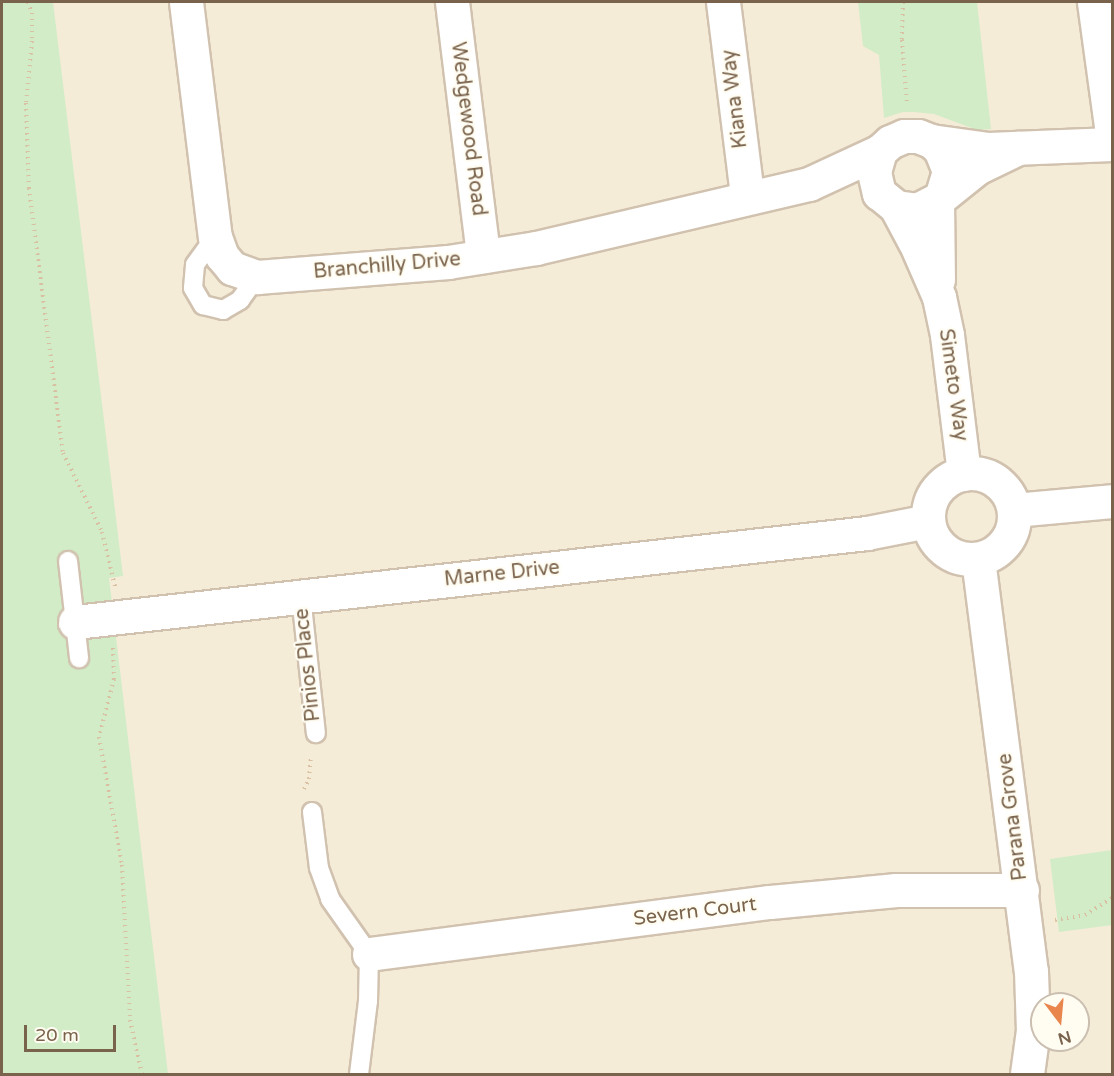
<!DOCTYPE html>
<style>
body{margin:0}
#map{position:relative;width:1114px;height:1076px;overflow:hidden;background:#fdf9ea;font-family:"Varela Round",sans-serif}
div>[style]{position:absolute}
.residential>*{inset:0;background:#f5ecd8}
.green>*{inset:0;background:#d1ecc7}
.path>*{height:4px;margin-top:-2px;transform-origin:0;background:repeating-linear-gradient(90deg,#d9c0a3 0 1.5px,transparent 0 6px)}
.roads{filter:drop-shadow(2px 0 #d1c2af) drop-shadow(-2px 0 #d1c2af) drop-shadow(0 2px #d1c2af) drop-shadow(0 -2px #d1c2af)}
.lane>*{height:18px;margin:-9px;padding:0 9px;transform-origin:9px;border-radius:9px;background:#fff}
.street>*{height:33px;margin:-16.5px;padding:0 16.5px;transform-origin:16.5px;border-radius:16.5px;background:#fff}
.street>.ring{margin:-16.5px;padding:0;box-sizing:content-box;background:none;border:33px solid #fff;border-radius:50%}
span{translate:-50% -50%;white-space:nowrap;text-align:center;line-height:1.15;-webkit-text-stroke:4.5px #fffcf2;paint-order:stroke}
.street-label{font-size:20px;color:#7a634c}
.frame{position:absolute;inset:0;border:3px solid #7a634c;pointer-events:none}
.north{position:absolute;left:1030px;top:992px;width:60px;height:60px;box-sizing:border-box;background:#fffcf2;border:2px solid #cabfb0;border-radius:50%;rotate:164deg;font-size:16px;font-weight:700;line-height:24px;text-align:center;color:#7a634c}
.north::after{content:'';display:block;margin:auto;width:21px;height:27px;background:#e9864d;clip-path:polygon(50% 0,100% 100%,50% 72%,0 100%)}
.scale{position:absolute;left:24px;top:1025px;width:92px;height:27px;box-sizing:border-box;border:3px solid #7a634c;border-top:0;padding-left:8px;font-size:18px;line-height:21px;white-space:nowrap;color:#7a634c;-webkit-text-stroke:4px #fffcf2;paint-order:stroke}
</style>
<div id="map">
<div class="residential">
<div style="clip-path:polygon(evenodd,2px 2px,1112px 2px,1112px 1074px,47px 1074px,2px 700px,2px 2px,1042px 1004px,1078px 1004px,1078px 1040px,1042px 1040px,1042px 1004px)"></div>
</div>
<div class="green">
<div style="clip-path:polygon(2px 2px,53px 2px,123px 576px,109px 578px,168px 1074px,2px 1074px)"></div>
<div style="clip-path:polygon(858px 2px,977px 2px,991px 129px,977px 130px,934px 114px,914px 112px,903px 112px,884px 118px,879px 55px,863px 46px)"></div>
<div style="clip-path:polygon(1112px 850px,1112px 925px,1059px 932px,1050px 859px)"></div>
</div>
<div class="path">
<div style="left:28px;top:2px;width:12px;rotate:70deg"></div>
<div style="left:32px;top:13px;width:28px;rotate:90deg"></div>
<div style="left:32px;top:41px;width:62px;rotate:95.5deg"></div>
<div style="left:26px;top:103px;width:85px;rotate:88deg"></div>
<div style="left:29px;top:188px;width:267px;rotate:82.7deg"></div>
<div style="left:63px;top:453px;width:88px;rotate:63.7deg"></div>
<div style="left:102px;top:532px;width:56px;rotate:76.5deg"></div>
<div style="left:903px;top:2px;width:38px;rotate:92deg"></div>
<div style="left:902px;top:40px;width:64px;rotate:85.5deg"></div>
<div style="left:113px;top:648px;width:31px;rotate:88deg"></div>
<div style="left:114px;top:679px;width:60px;rotate:104.5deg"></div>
<div style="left:99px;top:737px;width:130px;rotate:79.8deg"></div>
<div style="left:122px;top:865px;width:155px;rotate:87deg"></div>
<div style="left:130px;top:1020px;width:55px;rotate:77.5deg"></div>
<div style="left:304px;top:789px;width:11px;rotate:-63deg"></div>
<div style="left:309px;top:779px;width:23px;rotate:-85deg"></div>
<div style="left:1055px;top:920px;width:30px;rotate:-9deg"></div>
<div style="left:1085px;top:915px;width:32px;rotate:-32deg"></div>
</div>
<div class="roads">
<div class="lane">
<div style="left:215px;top:237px;width:34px;rotate:126deg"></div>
<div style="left:195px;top:265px;width:23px;rotate:95deg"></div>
<div style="left:193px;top:288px;width:20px;rotate:60deg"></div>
<div style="left:203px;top:305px;width:21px;rotate:14deg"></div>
<div style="left:223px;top:310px;width:20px;rotate:-30deg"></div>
<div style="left:240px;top:300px;width:29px;rotate:-54deg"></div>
<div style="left:68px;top:561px;width:98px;rotate:83.5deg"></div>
<div style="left:301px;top:596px;width:138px;rotate:83.8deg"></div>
<div style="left:312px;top:812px;width:56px;rotate:82.9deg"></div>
<div style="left:319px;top:868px;width:33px;rotate:70deg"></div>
<div style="left:330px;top:899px;width:67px;rotate:54.7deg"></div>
<div style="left:369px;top:954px;width:47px;rotate:91.2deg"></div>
<div style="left:368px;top:1001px;width:74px;rotate:97deg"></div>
</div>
<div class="street">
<div style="left:186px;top:2px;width:237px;rotate:83deg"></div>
<div style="left:215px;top:237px;width:20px;rotate:70deg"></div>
<div style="left:222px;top:256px;width:16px;rotate:50deg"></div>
<div style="left:232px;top:268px;width:27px;rotate:20deg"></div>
<div style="left:257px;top:277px;width:192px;rotate:-4.5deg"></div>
<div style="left:448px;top:262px;width:89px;rotate:-9deg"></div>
<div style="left:536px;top:248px;width:280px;rotate:-13.2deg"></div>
<div style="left:809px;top:184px;width:78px;rotate:-24.9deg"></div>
<div style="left:452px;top:2px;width:256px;rotate:83deg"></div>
<div style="left:723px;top:2px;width:195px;rotate:82.9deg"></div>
<div style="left:1094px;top:2px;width:132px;rotate:82.2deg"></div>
<div style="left:931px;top:141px;width:58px;rotate:8deg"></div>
<div style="left:988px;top:149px;width:124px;rotate:-2.3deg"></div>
<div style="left:942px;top:194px;width:24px;rotate:-73deg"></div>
<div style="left:949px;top:171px;width:24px;rotate:-112deg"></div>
<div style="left:940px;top:149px;width:12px;rotate:-138deg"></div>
<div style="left:931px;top:141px;width:14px;rotate:-159deg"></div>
<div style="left:918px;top:136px;width:14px;rotate:180deg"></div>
<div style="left:904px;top:136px;width:15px;rotate:157deg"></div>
<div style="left:890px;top:142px;width:13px;rotate:138deg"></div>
<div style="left:880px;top:151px;width:22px;rotate:106deg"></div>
<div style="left:874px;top:172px;width:22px;rotate:77deg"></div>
<div style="left:879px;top:193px;width:22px;rotate:39deg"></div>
<div style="left:896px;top:207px;width:21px;rotate:8deg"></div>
<div style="left:917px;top:210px;width:22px;rotate:-27deg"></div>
<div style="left:937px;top:200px;width:51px;rotate:-38.7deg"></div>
<div style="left:977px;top:168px;width:46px;rotate:-26deg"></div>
<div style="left:937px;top:200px;width:80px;rotate:89.3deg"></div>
<div style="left:896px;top:207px;width:40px;rotate:62deg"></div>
<div style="left:915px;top:242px;width:60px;rotate:66.4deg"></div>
<div style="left:939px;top:297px;width:39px;rotate:78deg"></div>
<div style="left:947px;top:335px;width:140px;rotate:83deg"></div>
<div class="ring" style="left:928px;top:473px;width:53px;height:53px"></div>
<div style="left:1014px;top:510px;width:98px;rotate:-5.2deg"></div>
<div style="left:978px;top:559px;width:415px;rotate:82.7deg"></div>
<div style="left:1031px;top:971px;width:59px;rotate:88.1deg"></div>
<div style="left:1033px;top:1030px;width:44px;rotate:97.8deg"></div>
<div style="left:75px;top:622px;width:797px;rotate:-6.41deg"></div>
<div style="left:867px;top:533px;width:62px;rotate:-11.1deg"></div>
<div style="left:369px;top:954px;width:404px;rotate:-7.4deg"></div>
<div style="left:770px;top:902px;width:127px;rotate:-5.4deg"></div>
<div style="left:896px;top:890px;width:126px"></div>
</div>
</div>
<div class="street-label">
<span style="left:735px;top:99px;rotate:-97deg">Kiana Way</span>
<span style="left:468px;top:129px;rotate:83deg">Wedgewood Road</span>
<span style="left:387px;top:266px;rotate:-5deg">Branchilly Drive</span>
<span style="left:953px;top:385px;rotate:82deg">Simeto Way</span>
<span style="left:502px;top:574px;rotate:-6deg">Marne Drive</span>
<span style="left:308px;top:665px;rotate:-96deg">Pinios Place</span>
<span style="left:1013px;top:817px;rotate:-97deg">Parana Grove</span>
<span style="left:695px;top:912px;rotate:-7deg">Severn Court</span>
</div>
<div class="frame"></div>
<div class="north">N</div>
<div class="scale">20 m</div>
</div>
